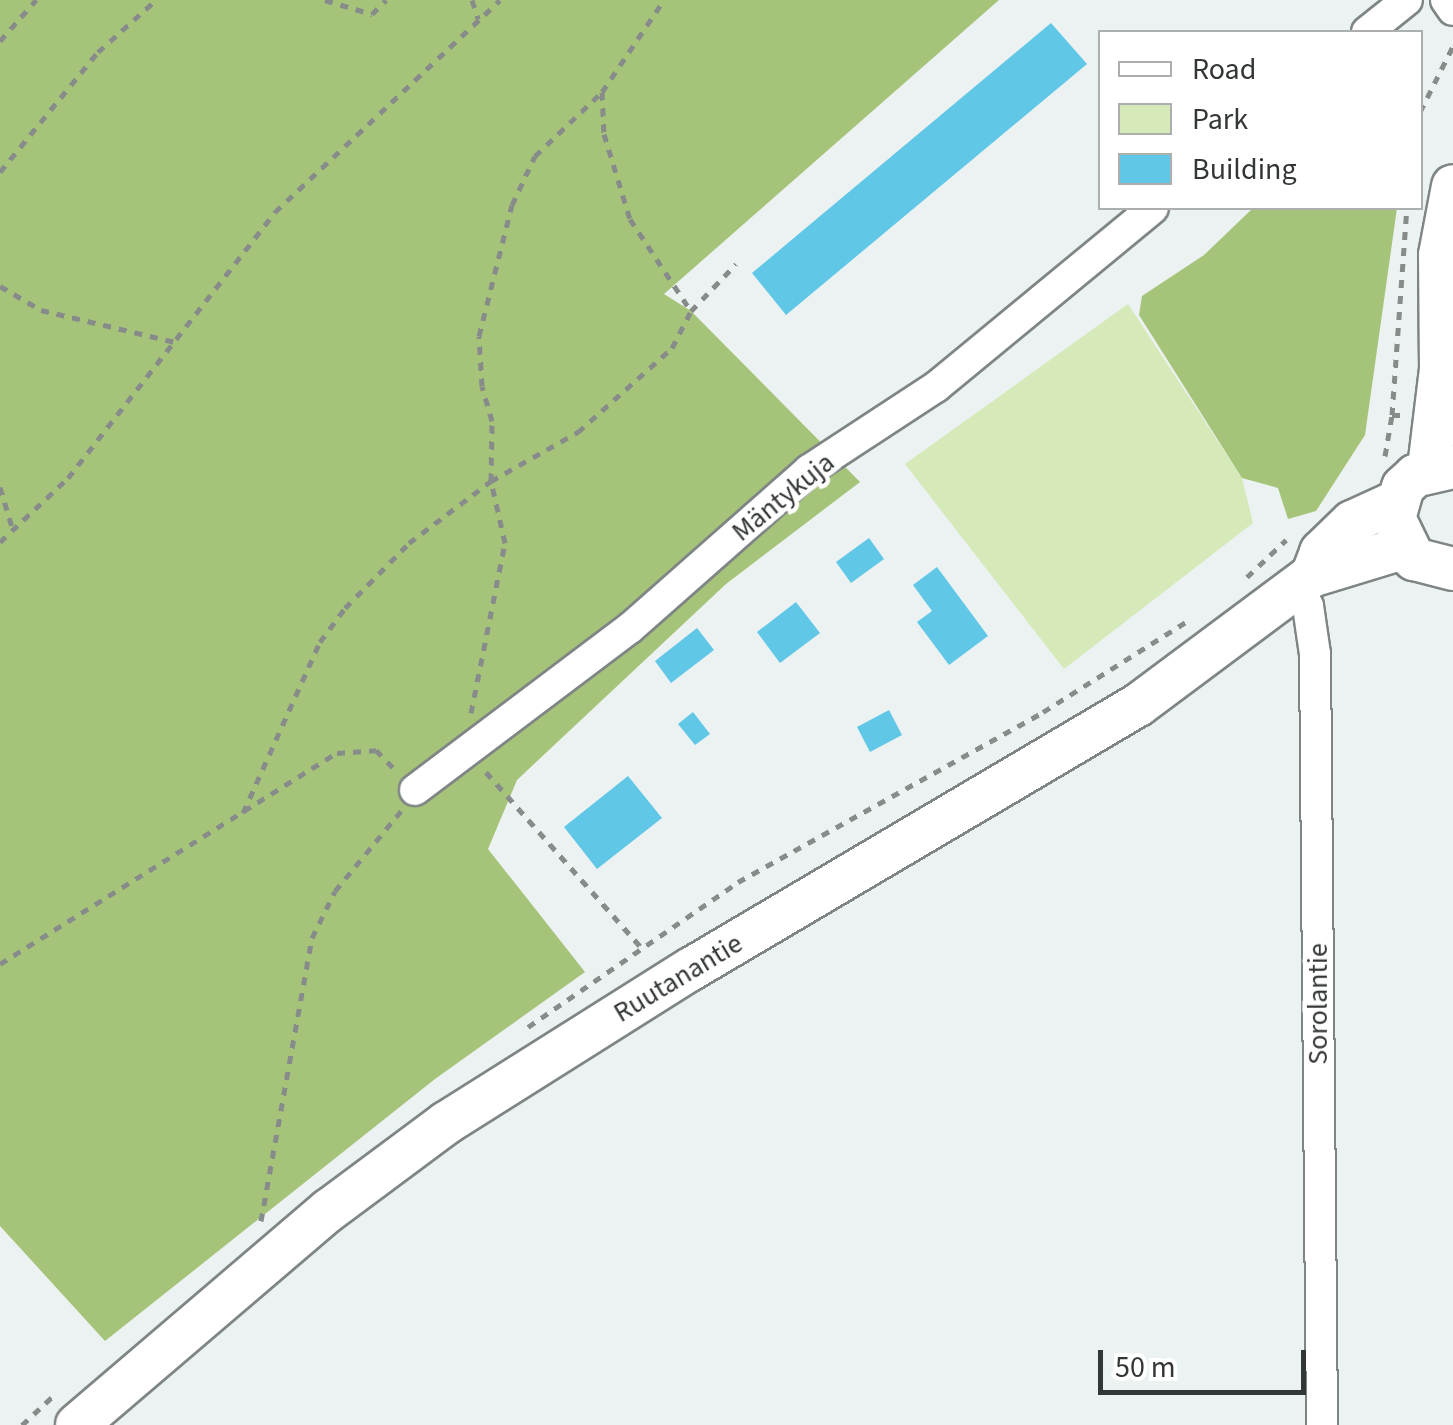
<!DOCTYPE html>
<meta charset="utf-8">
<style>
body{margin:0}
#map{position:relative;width:1453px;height:1425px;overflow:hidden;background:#ebf2f1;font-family:"Source Sans 3",sans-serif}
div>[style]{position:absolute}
.green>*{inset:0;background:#d5e9b9}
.forest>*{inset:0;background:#a6c479}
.building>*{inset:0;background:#60c7e7}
.path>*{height:5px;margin-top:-2.5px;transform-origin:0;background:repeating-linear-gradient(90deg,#878c8b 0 8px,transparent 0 16px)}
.roads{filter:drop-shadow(2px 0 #7f8585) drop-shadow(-2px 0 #7f8585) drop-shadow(0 2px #7f8585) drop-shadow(0 -2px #7f8585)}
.street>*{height:30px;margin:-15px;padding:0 15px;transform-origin:15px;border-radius:15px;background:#fff}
.secondary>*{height:42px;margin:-21px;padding:0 21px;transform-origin:21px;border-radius:21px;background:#fff}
span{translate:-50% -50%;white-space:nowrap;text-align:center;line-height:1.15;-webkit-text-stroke:9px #fff;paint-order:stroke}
.street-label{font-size:28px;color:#333636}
.legend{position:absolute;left:1098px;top:30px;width:325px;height:180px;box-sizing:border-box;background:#fff;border:2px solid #adafaf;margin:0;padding:12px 18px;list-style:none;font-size:30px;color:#333636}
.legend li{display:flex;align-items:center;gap:20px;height:50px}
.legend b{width:50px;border:2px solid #adafaf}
.scale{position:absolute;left:1098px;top:1350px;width:208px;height:45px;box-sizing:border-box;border:5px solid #333636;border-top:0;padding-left:12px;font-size:30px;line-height:35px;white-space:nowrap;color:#333636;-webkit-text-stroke:8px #fff;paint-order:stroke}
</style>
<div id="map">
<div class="green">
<div style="clip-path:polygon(1128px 304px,1242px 478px,1253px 523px,1064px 669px,905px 464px)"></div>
</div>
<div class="forest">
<div style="clip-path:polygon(0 0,999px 0,664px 294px,691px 311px,860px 482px,726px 584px,517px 780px,488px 849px,585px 972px,435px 1079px,105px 1341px,0 1226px)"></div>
<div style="clip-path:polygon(1253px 208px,1397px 208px,1365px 435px,1316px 511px,1288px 519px,1278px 488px,1242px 478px,1139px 315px,1142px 296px,1204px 255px)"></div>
</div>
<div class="building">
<div style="clip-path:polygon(1051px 23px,1087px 64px,786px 315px,752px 273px)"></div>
<div style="clip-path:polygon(869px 538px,884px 559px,851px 583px,836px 562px)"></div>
<div style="clip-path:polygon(937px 567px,988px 636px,949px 665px,917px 622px,932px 611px,913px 585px)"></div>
<div style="clip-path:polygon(796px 602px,820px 633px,780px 663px,757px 632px)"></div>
<div style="clip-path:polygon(697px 628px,714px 650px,671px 683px,655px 661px)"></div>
<div style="clip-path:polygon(889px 710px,902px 735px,870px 752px,857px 727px)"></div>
<div style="clip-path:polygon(693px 712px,710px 734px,695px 745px,678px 724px)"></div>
<div style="clip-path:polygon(628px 776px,662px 818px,597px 869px,564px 827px)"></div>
</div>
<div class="path">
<div style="left:325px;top:0;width:49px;rotate:16.6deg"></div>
<div style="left:372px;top:14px;width:20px;rotate:-45deg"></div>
<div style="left:472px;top:0;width:20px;rotate:72deg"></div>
<div style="left:0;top:41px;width:55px;rotate:-48.7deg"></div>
<div style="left:602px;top:92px;width:42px;rotate:87.3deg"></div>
<div style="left:604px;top:134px;width:89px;rotate:73deg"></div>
<div style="left:630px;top:219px;width:110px;rotate:56.5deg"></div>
<div style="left:1420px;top:112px;width:74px;rotate:-63.4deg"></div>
<div style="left:0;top:172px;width:155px;rotate:-50.8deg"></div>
<div style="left:98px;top:52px;width:78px;rotate:-41.9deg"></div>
<div style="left:0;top:286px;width:48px;rotate:30.3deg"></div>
<div style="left:41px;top:310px;width:138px;rotate:13.4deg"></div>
<div style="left:1392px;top:415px;width:208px;rotate:-85.9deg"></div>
<div style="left:1385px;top:456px;width:42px;rotate:-80.3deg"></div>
<div style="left:1392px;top:415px;width:8px"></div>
<div style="left:0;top:487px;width:42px;rotate:73.3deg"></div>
<div style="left:0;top:542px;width:93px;rotate:-43.3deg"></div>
<div style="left:68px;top:478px;width:337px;rotate:-52.1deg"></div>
<div style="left:275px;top:212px;width:309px;rotate:-43.3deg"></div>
<div style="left:1247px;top:577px;width:54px;rotate:-43.5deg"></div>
<div style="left:471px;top:713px;width:173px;rotate:-78.7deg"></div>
<div style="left:505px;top:543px;width:64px;rotate:-102.7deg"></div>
<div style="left:491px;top:481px;width:60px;rotate:-89deg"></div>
<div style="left:492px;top:421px;width:36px;rotate:-106deg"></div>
<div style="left:482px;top:386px;width:50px;rotate:-93.4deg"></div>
<div style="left:479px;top:336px;width:135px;rotate:-75.9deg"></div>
<div style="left:512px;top:205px;width:54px;rotate:-64.9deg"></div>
<div style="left:535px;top:156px;width:93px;rotate:-43.7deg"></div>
<div style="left:602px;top:92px;width:111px;rotate:-56deg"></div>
<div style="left:486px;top:772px;width:234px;rotate:48.5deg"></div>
<div style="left:243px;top:813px;width:188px;rotate:-65.8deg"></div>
<div style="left:320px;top:642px;width:42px;rotate:-53.7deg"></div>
<div style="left:345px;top:608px;width:91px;rotate:-45.4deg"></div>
<div style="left:409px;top:543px;width:103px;rotate:-37.1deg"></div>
<div style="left:491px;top:481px;width:100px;rotate:-29.4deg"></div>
<div style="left:578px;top:432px;width:126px;rotate:-41.8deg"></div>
<div style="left:672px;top:348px;width:42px;rotate:-62.8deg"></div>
<div style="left:691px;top:311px;width:65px;rotate:-46.2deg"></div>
<div style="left:0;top:964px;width:398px;rotate:-32.1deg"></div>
<div style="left:337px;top:753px;width:39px;rotate:-4deg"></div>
<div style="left:376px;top:750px;width:30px;rotate:46deg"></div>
<div style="left:528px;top:1027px;width:255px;rotate:-34.6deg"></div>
<div style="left:738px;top:882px;width:349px;rotate:-29.1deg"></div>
<div style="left:1043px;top:712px;width:169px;rotate:-32.2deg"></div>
<div style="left:261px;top:1221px;width:288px;rotate:-79.8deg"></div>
<div style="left:312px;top:938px;width:52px;rotate:-63.9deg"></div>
<div style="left:335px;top:891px;width:104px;rotate:-50.5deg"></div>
<div style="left:22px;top:1425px;width:42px;rotate:-43.1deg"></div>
</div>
<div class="roads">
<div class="street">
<div style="left:1446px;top:0;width:12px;rotate:55deg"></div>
<div style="left:1367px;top:32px;width:51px;rotate:-38.7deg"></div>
<div style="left:1297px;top:587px;width:22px;rotate:60deg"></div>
<div style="left:1308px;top:606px;width:49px;rotate:81.7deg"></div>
<div style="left:1315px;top:654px;width:771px;rotate:89.48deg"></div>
<div style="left:415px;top:790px;width:269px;rotate:-37deg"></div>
<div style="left:630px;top:628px;width:239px;rotate:-41.4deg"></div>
<div style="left:809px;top:470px;width:152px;rotate:-33.2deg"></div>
<div style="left:936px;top:387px;width:281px;rotate:-39.5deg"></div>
</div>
<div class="secondary">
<div style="left:1453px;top:467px;width:39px;rotate:167deg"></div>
<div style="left:1415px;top:476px;width:16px;rotate:137deg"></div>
<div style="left:1403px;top:487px;width:32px;rotate:106deg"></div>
<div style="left:1394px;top:518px;width:46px;rotate:64deg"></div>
<div style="left:1414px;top:559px;width:40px;rotate:14.4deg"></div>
<div style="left:1429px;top:468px;width:100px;rotate:-83.1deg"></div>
<div style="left:1441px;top:369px;width:114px;rotate:-90.5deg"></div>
<div style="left:1440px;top:255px;width:70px;rotate:-79.3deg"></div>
<div style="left:1312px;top:576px;width:26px;rotate:-69deg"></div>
<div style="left:1321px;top:552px;width:43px;rotate:-44.1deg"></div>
<div style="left:1352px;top:522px;width:48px;rotate:-24.4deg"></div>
<div style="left:77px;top:1425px;width:331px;rotate:-40.5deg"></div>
<div style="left:329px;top:1210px;width:146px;rotate:-36.6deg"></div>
<div style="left:446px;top:1123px;width:289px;rotate:-32.2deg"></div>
<div style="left:691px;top:969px;width:519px;rotate:-30.57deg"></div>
<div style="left:1138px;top:705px;width:216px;rotate:-36.7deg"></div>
<div style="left:1311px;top:576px;width:96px;rotate:-16.9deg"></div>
</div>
</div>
<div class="street-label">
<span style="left:783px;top:497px;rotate:-39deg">Mäntykuja</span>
<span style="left:678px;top:978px;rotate:-31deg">Ruutanantie</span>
<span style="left:1318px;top:1004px;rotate:-90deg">Sorolantie</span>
</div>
<ul class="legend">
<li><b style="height:12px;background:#fff"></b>Road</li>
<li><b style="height:28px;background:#d5e9b9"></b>Park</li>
<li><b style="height:28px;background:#60c7e7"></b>Building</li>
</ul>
<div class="scale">50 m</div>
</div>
